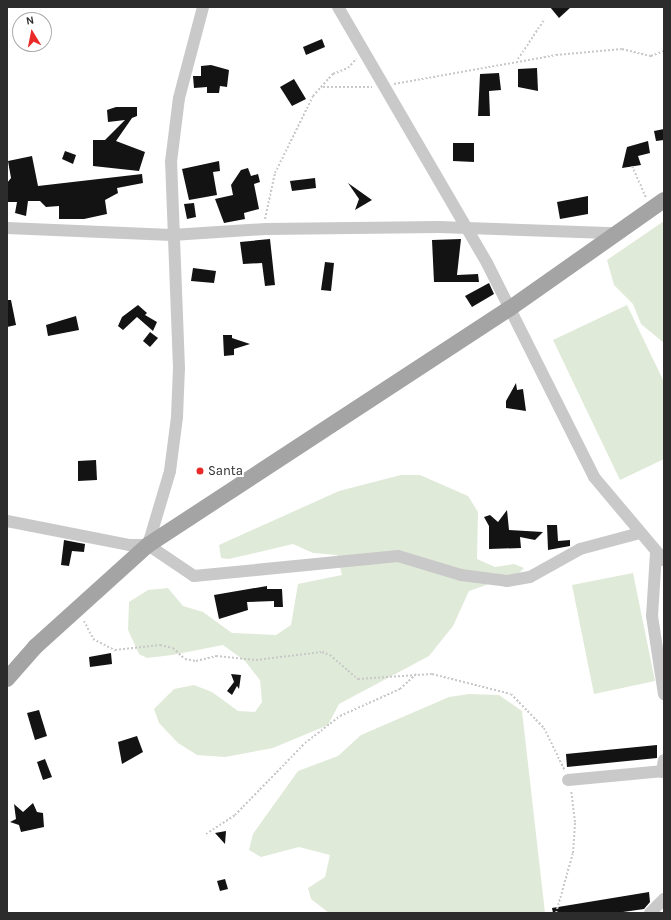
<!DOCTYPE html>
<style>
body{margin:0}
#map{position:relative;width:671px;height:920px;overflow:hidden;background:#fff;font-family:Karla,sans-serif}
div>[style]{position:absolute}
.green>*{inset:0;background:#e0ead8}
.building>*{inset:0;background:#131313}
.path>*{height:2px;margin-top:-1px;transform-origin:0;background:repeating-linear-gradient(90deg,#c9c9c9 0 2px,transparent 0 4px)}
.minor>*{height:12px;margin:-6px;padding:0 6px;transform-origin:6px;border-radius:6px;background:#c9c9c9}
.major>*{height:16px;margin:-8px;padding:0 8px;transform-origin:8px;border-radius:8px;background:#a4a4a4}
.dots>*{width:11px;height:11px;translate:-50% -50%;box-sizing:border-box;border:2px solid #fff;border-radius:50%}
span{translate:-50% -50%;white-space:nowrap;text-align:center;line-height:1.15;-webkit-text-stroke:4px #fff;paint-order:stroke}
.poi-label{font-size:13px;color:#2c2c2c}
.left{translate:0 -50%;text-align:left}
.frame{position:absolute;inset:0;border:8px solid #2c2c2c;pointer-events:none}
.north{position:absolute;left:12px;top:12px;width:40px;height:40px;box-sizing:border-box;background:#fff;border:1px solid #ababab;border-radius:50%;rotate:350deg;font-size:11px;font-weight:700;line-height:16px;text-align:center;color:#2c2c2c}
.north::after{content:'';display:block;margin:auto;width:14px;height:18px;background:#e92a28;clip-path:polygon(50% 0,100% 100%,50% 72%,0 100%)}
</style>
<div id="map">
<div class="green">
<div style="clip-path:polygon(664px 221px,664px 343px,641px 324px,633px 304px,614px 285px,607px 260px)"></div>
<div style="clip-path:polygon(627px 305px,664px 382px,664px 459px,620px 480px,553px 340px)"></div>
<div style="clip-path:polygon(401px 475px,420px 475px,468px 496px,478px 512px,477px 559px,495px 567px,514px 564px,524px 568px,518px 574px,469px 591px,453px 626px,429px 656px,339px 704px,328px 725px,273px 748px,225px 757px,197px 755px,178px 743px,159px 723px,154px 709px,174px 689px,194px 685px,212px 692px,238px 711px,255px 712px,262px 702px,260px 680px,245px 661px,223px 645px,172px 655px,147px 658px,139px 654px,128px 630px,129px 602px,148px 590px,168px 588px,183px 606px,203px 612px,232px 633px,276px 635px,291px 625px,298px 584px,342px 575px,337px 555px,313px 553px,293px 544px,229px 559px,221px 558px,219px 545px,339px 491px)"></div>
<div style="clip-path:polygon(633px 573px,655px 681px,594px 694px,572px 585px)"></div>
<div style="clip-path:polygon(469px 694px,499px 695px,522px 711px,545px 913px,329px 913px,311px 899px,308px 888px,325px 877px,330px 855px,299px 847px,261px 857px,249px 850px,253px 834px,298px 771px,338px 756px,361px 735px,449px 697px)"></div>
</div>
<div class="building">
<div style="clip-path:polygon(550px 7px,571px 7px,559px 18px)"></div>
<div style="clip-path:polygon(322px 39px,325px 47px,306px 55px,303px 47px)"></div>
<div style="clip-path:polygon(211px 65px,229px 70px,227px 87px,220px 86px,219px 93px,207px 93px,207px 87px,194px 88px,193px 76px,201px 76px,201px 66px)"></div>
<div style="clip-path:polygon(537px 68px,538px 91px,518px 87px,518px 69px)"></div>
<div style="clip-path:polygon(499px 73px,501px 90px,489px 91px,490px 116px,478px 116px,480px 74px)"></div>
<div style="clip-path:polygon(294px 79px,306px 99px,292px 106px,280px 87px)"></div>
<div style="clip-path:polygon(116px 107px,137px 107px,137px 116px,132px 118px,116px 141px,145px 152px,139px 171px,93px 166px,93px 140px,105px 140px,125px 120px,108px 122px,107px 110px)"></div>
<div style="clip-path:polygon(664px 129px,664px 140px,656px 141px,654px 131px)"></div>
<div style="clip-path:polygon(648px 141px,650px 153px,638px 156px,641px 165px,622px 168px,627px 147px)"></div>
<div style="clip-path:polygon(453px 143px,474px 143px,474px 162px,453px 161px)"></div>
<div style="clip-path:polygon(65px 151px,76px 155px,73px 164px,62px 159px)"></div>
<div style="clip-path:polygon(32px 156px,38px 186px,142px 174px,143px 183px,117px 188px,118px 193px,105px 200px,107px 214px,84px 219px,59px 219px,59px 206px,46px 207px,40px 201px,28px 201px,26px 216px,15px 213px,17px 202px,7px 202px,7px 183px,11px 178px,8px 161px)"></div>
<div style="clip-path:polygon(219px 161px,220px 171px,213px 172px,217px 195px,189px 200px,182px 169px)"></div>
<div style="clip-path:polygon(248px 168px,251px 176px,258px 174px,260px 182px,254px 184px,259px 209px,244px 213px,245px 219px,224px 223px,215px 199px,233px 195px,231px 185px,241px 170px)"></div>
<div style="clip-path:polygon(315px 178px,316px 188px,292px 191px,290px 181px)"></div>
<div style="clip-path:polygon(348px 183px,372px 200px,355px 210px,359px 199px)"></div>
<div style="clip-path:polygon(588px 196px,588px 214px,560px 219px,557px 202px)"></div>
<div style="clip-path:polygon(194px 203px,196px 217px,187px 219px,184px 204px)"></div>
<div style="clip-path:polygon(270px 239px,275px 285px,265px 286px,262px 263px,243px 264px,240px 242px)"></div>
<div style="clip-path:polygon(461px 239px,457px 275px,478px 274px,479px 282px,434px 282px,432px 240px)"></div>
<div style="clip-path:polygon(325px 262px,334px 263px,331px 291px,321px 290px)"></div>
<div style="clip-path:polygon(193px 268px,216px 271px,214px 283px,191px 281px)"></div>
<div style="clip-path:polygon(489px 283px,494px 294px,472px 307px,465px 296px)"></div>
<div style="clip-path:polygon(7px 300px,11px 300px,16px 325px,7px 327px)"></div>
<div style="clip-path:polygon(138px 305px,147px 313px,145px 315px,157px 322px,153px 331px,137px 317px,123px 330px,118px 326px,122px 317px)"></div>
<div style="clip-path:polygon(76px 316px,79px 330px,48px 336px,46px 325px)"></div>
<div style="clip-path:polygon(150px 332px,158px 338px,150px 347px,143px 341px)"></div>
<div style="clip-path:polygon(223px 335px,232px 335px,232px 338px,250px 344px,234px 349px,234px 355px,224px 356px)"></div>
<div style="clip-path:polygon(516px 383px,517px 390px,523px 389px,526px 411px,506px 408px,506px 401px)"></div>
<div style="clip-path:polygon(96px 460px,97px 480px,78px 481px,78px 461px)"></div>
<div style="clip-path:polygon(507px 510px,509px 530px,543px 532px,535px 540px,520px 537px,521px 548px,489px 549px,489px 526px,484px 517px,490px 515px,498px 522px)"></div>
<div style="clip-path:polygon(547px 525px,557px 525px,558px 541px,570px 540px,570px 546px,548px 550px)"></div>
<div style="clip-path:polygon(64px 540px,85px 544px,84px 552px,72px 551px,69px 566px,61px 565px)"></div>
<div style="clip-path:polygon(267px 586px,267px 589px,282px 589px,283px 607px,274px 607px,274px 601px,247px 602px,248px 610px,219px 619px,214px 595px)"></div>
<div style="clip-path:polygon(111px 653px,112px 664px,90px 667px,89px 657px)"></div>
<div style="clip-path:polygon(231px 674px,241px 675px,239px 689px,237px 686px,232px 695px,227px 691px,234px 682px)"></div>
<div style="clip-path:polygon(39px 710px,47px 736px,35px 740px,27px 713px)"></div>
<div style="clip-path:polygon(137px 736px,143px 752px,122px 764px,118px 742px)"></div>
<div style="clip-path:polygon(657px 745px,657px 758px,567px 767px,566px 754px)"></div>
<div style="clip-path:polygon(45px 759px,52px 777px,43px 780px,37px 762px)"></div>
<div style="clip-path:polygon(33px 803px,37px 812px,43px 813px,44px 827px,21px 832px,19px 825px,10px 822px,16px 819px,14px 804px,23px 812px)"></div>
<div style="clip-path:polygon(226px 831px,225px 844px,215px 833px)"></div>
<div style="clip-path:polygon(225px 879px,228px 889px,220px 891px,217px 881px)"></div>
<div style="clip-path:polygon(649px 892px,650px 902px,644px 909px,616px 913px,553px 913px,552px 908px)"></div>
</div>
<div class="path">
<div style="left:518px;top:59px;width:47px;rotate:-56.3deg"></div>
<div style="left:394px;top:84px;width:165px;rotate:-10.1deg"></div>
<div style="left:556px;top:55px;width:66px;rotate:-5.2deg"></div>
<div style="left:622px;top:49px;width:30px;rotate:14deg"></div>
<div style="left:651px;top:56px;width:14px;rotate:-21deg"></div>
<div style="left:323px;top:87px;width:49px"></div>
<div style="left:632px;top:166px;width:34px;rotate:66deg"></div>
<div style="left:265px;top:219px;width:47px;rotate:-77.7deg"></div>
<div style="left:275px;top:173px;width:86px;rotate:-63.7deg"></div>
<div style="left:313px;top:96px;width:30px;rotate:-48deg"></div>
<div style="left:333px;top:74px;width:16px;rotate:-22deg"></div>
<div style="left:348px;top:68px;width:12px;rotate:-48deg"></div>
<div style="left:84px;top:621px;width:20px;rotate:63deg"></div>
<div style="left:93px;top:639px;width:25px;rotate:27deg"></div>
<div style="left:115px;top:650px;width:45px;rotate:-6.3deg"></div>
<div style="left:160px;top:645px;width:13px;rotate:13deg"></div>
<div style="left:173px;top:648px;width:16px;rotate:43deg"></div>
<div style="left:185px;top:659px;width:11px;rotate:10deg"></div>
<div style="left:196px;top:661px;width:21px;rotate:-14deg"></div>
<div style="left:216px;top:656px;width:40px;rotate:5.7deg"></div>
<div style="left:256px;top:660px;width:66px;rotate:-6.9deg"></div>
<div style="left:322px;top:652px;width:9px;rotate:21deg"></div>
<div style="left:330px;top:655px;width:37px;rotate:41deg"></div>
<div style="left:358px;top:679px;width:74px;rotate:-3.9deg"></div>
<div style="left:432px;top:674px;width:81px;rotate:14.2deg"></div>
<div style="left:511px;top:694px;width:47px;rotate:45.9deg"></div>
<div style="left:544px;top:728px;width:48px;rotate:64deg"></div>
<div style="left:206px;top:834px;width:35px;rotate:-33deg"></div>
<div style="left:235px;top:815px;width:100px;rotate:-45.8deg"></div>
<div style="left:305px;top:743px;width:44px;rotate:-37.6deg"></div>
<div style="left:340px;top:716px;width:66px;rotate:-24.2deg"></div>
<div style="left:400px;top:689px;width:22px;rotate:-43deg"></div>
<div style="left:556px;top:913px;width:62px;rotate:-74.2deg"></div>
<div style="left:573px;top:853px;width:31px;rotate:-86deg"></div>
<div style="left:575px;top:822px;width:32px;rotate:-97deg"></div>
</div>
<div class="minor">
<div style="left:338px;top:7px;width:296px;rotate:59.8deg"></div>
<div style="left:487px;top:263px;width:239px;rotate:63.4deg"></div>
<div style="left:594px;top:477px;width:109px;rotate:49.9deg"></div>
<div style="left:7px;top:228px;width:165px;rotate:2.4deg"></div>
<div style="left:172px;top:235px;width:94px;rotate:-3.7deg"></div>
<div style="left:266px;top:229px;width:173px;rotate:-0.7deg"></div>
<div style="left:439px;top:227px;width:176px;rotate:2deg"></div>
<div style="left:7px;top:521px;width:124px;rotate:11.1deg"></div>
<div style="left:129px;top:545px;width:19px"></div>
<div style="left:148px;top:545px;width:55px;rotate:34deg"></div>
<div style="left:194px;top:576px;width:205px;rotate:-5.6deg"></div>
<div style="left:398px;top:556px;width:66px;rotate:16.8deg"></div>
<div style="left:461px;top:575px;width:46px;rotate:7.4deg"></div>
<div style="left:507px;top:581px;width:23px;rotate:-10deg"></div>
<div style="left:530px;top:577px;width:57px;rotate:-29.2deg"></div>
<div style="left:580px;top:549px;width:62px;rotate:-14.9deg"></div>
<div style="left:148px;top:545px;width:77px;rotate:-73.4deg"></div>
<div style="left:170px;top:471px;width:54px;rotate:-82.6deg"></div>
<div style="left:177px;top:417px;width:49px;rotate:-87.7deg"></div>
<div style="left:179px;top:368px;width:206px;rotate:-92.2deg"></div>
<div style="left:171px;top:162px;width:64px;rotate:-82.9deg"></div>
<div style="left:179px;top:98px;width:94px;rotate:-75.2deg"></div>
<div style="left:656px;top:553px;width:63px;rotate:93.6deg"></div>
<div style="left:652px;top:616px;width:79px;rotate:81.3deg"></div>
<div style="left:662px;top:772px;width:12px;rotate:-81deg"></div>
<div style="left:568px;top:780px;width:96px;rotate:-5.4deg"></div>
<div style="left:650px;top:913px;width:20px;rotate:-45deg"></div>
</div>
<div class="major">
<div style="left:7px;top:679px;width:43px;rotate:-48.8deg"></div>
<div style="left:35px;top:647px;width:152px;rotate:-42.1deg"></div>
<div style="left:148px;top:545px;width:431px;rotate:-33.2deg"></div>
<div style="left:509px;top:309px;width:189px;rotate:-35.1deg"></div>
</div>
<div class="dots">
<div style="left:200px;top:471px;background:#e92a28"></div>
</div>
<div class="poi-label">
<span class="left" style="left:208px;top:471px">Santa</span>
</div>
<div class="frame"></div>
<div class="north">N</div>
</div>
